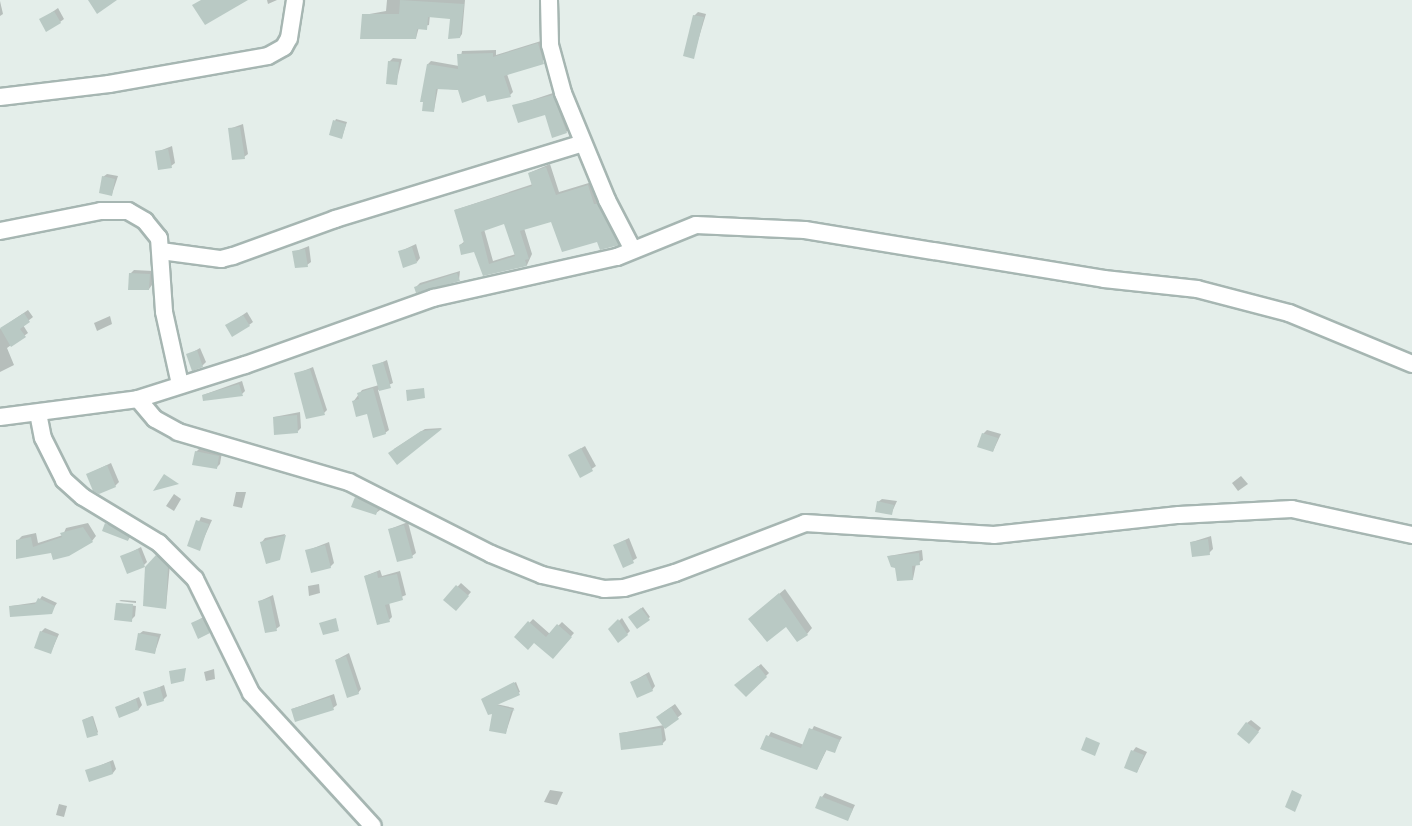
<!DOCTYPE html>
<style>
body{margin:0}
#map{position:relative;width:1412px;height:826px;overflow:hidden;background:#e4eeea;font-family:Quicksand,sans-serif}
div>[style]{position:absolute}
.shadow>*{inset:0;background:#0003}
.building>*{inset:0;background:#b9c9c4}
.roads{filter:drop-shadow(2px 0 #a6b6b2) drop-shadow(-2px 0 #a6b6b2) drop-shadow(0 2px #a6b6b2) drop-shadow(0 -2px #a6b6b2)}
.street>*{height:16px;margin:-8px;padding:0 8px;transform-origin:8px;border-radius:8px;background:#fff}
span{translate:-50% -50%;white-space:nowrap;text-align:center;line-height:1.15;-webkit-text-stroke:5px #f5faf8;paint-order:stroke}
</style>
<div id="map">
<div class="shadow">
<div style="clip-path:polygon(267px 0,277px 0,268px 4px)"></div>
<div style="clip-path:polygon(387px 0,465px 0,462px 34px,460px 37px,451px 17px,430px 15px,429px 25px,419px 27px,416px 38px,364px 15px,386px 11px)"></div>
<div style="clip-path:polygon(0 1px,3px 14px,0 16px)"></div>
<div style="clip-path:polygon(58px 8px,64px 19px,60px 22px,41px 20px)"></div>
<div style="clip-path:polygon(698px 12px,706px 14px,693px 57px,694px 16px)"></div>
<div style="clip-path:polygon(541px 41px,546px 59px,507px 74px,513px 92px,510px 95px,438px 88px,434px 110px,428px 64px,431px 61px,459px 66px,462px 51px,496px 50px,496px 55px)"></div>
<div style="clip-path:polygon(393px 58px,402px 59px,396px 84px,389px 62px)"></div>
<div style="clip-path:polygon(556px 92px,570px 128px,566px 132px,546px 113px,514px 106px)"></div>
<div style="clip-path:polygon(336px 119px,347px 122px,342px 137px,335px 121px)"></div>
<div style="clip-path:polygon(243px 124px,248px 154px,244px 157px,229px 129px)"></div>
<div style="clip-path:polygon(172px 146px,175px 163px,171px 166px,157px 152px)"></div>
<div style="clip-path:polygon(evenodd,550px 164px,559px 192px,592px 182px,598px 202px,601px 201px,621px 240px,618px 244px,598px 240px,552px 220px,524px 228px,532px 254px,527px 265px,484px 274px,475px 250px,460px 245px,465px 241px,455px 210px,533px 184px,529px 173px,550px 164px,505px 223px,516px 254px,493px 261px,484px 229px,505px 223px)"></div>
<div style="clip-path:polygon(107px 174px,118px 176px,112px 194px,103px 177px)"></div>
<div style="clip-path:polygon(416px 244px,420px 258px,417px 262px,399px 252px)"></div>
<div style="clip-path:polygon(309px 246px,311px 262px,307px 265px,294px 252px)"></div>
<div style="clip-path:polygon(134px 270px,153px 271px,152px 285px,149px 289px,130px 274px)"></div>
<div style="clip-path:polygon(460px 271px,459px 280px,416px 287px,420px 283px)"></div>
<div style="clip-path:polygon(28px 310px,33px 317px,23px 325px,28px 333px,7px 348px,14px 365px,0 372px,0 329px)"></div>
<div style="clip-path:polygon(247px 312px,253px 322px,249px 325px,227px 326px)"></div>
<div style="clip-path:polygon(110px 316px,112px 324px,97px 331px,94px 323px)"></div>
<div style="clip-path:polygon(200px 348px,206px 362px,202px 366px,188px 355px)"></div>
<div style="clip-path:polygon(387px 360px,393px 383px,378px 390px,389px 430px,385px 433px,368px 412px,353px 402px,362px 390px,379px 385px,374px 366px)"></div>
<div style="clip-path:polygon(313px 367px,327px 410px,324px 413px,296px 374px)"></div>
<div style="clip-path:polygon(242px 381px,245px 391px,242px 394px,203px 395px)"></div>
<div style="clip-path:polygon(300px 412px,301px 428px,298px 431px,274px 417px)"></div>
<div style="clip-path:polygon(442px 428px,398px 463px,394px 449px,425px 429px)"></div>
<div style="clip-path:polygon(987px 430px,1001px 434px,993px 451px,983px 434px)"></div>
<div style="clip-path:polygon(585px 446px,596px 466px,581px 476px,570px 455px)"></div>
<div style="clip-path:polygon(200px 448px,222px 452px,220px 464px,216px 468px,196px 452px)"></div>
<div style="clip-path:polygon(111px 463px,119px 482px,115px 486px,88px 474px)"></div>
<div style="clip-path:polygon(1241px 476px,1248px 484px,1238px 491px,1232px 483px)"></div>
<div style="clip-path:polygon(236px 492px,246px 492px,242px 508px,233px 506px)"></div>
<div style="clip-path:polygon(174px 494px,181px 499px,174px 511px,166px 506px)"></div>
<div style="clip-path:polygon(360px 494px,381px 505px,380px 510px,376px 513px,353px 506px)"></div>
<div style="clip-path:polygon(882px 499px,897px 501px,891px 514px,878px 502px)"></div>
<div style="clip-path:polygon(201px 517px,212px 520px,199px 549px,189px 545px)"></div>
<div style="clip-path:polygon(110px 520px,132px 533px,131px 536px,128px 540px,104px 531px)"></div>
<div style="clip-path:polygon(408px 522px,416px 553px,412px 556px,390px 529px)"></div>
<div style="clip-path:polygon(88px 523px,96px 536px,92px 541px,17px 558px,17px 541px,22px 536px,36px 533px,38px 543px,63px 535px,66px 528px)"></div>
<div style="clip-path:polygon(285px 534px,279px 558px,262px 542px,265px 538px)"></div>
<div style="clip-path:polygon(1211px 536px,1213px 549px,1209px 553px,1192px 542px)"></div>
<div style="clip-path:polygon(629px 538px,637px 558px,624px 566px,615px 545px)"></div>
<div style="clip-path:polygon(329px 542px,334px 563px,330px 567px,306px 551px)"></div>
<div style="clip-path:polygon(141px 547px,147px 562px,144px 565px,122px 557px)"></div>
<div style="clip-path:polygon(922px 550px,923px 560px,916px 564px,913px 579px,889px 556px)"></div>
<div style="clip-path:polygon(159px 554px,170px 564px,166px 608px,146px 568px)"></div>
<div style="clip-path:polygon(380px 570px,382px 576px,400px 571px,406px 595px,389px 602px,392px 617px,389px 620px,365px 576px)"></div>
<div style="clip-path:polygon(461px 583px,471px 592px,456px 609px,445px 600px)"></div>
<div style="clip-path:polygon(319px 584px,320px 593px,309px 596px,308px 586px)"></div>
<div style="clip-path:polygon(785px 589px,812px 628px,807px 634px,755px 614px)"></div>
<div style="clip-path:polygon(273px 595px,280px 626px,276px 629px,260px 601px)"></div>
<div style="clip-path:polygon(42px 596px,57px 603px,51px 612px,11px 606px,38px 602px)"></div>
<div style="clip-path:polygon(121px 600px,136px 601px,136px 603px,119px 601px)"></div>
<div style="clip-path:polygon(117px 603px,136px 606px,135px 616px,131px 620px)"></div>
<div style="clip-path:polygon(643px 607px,650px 617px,637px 627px,631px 616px)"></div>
<div style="clip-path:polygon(206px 615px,213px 628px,209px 632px,193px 624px)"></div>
<div style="clip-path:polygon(622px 618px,630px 631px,627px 634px,610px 629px)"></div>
<div style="clip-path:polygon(533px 619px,550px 634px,562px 622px,574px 633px,553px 657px,534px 641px,516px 637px)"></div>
<div style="clip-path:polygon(45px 628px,59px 634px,51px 652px,41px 632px)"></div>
<div style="clip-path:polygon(143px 631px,161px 634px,155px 652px,139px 634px)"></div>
<div style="clip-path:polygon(349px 653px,361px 689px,358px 693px,336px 660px)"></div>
<div style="clip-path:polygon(761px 664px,769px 673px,746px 695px,739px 682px)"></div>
<div style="clip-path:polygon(214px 669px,215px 679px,206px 681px,204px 672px)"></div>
<div style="clip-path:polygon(649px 672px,655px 686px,652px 690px,632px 682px)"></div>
<div style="clip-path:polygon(516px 682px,520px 692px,496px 704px,514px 708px,506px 732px,486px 697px)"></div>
<div style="clip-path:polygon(164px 685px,167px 696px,163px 700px,145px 693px)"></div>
<div style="clip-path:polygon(334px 694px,337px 705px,333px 708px,292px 709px)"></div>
<div style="clip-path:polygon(139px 697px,142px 705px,139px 709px,117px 707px)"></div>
<div style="clip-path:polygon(675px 704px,682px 714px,664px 728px,666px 740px,662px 744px,621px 733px,664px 725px,661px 714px)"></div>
<div style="clip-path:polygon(93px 716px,98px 732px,97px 733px,83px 720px)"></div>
<div style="clip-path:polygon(1251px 720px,1261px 728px,1253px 738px,1247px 723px)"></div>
<div style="clip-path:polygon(814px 726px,842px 737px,834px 751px,827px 749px,817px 769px,762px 748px,771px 732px,804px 745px)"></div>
<div style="clip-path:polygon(1136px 747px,1147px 752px,1137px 772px,1133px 751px)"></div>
<div style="clip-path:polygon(113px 760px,116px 769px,113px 773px,87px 771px)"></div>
<div style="clip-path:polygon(550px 790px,563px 792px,557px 805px,544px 802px)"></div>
<div style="clip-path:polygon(825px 793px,855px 805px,848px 819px,822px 797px)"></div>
<div style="clip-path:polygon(59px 804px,67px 806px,64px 817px,56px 815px)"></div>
</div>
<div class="building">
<div style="clip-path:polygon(88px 0,117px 0,97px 14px)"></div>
<div style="clip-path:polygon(201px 0,248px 0,205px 25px,192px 5px)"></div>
<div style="clip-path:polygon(400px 0,464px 4px,460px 38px,448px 39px,450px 19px,428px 17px,427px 30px,417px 29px,416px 39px,360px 39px,362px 14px,399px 14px)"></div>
<div style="clip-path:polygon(54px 11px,61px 23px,46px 32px,39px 19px)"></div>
<div style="clip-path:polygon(693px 15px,704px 17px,694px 59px,683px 56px)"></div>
<div style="clip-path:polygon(538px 43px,544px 64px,504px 76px,511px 97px,487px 102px,485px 95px,462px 103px,458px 90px,436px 89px,434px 112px,422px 111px,423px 102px,420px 102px,427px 64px,458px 69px,457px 54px,493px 53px,493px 57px)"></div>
<div style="clip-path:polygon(388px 61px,399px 62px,397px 85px,386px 84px)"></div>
<div style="clip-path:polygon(553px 95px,567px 133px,552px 138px,545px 115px,518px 123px,512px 105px)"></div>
<div style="clip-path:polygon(333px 120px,346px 124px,342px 139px,329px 135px)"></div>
<div style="clip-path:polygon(240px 127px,245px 159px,232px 160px,228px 128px)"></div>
<div style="clip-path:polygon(168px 149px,172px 168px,158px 170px,155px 151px)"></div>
<div style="clip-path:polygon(evenodd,546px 167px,556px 195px,588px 185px,594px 204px,597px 204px,619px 245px,600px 250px,597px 242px,562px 252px,551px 222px,520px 231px,529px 259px,525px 260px,527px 266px,483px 276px,474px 252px,461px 255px,459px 245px,464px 243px,454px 210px,532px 186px,528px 173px,546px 167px,504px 224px,515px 256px,489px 264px,481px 232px,504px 224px)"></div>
<div style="clip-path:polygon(102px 176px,115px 179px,112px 196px,99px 193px)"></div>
<div style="clip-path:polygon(412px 247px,417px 263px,403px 268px,398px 251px)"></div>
<div style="clip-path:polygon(305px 249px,308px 267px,295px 268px,292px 251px)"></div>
<div style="clip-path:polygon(129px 273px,150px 274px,149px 290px,128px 290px)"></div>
<div style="clip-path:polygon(457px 273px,460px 281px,416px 293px,414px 287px)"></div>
<div style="clip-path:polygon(24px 313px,30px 322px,20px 329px,26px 337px,11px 347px,0 328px)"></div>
<div style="clip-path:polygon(243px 315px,250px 326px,232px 337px,225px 325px)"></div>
<div style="clip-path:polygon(197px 350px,203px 367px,192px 371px,186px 354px)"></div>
<div style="clip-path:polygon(383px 362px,391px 388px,379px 391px,372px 365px)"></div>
<div style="clip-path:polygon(310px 369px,325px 415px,306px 419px,294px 373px)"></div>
<div style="clip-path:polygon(239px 384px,243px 396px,203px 401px,202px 395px)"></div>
<div style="clip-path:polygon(373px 388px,386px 434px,373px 438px,367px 414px,356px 417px,352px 401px,359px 399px,357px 393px)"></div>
<div style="clip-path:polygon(424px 388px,425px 398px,407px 401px,406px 390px)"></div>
<div style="clip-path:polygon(297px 415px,298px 433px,274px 435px,273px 417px)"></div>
<div style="clip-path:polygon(442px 429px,397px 465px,388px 453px,421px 431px)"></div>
<div style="clip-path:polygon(982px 433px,998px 438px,993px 452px,977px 447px)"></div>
<div style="clip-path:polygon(581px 448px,593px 471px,580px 478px,568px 455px)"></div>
<div style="clip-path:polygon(195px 451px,219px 456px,217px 469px,192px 465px)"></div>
<div style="clip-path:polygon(107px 465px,116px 487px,99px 494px,93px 491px,86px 474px)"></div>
<div style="clip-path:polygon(164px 474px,179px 484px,153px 491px)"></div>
<div style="clip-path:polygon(355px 497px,378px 509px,376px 515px,351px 507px)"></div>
<div style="clip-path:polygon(877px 501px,894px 505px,892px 515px,875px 512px)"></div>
<div style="clip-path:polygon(196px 520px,209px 524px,200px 551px,187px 546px)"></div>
<div style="clip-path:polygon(105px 523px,129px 537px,128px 541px,102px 531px)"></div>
<div style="clip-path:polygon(404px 525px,413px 558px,397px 562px,388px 529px)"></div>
<div style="clip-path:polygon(83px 527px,93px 542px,69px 556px,53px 560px,51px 553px,16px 559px,16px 540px,31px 537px,33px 547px,62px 537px,60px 533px)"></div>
<div style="clip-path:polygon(286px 535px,280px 560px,266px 564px,260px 542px)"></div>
<div style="clip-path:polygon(1208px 539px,1210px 555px,1192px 557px,1190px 542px)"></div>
<div style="clip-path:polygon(625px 540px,634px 563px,623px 568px,613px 545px)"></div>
<div style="clip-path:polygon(325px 545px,331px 568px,311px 573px,305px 550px)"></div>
<div style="clip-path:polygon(138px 549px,145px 567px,127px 574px,120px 556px)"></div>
<div style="clip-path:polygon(919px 553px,920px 565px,912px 566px,913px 580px,897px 581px,895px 568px,891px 567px,887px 556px)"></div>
<div style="clip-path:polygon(156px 555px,168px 567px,166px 609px,143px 606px,145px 567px)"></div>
<div style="clip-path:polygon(377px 572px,378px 578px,397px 574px,403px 600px,385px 605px,390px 622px,377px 625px,364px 576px)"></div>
<div style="clip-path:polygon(456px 585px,469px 596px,456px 611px,443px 600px)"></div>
<div style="clip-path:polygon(779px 593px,808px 635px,797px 642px,786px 627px,767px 642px,748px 619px)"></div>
<div style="clip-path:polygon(38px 598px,55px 606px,52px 614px,10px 617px,9px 606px,35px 604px)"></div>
<div style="clip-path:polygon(270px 598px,277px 631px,265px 633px,258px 601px)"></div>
<div style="clip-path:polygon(116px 603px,133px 604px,132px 622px,114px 620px)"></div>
<div style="clip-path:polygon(641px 608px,650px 620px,637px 629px,628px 617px)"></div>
<div style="clip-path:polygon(202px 618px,210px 633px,198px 639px,191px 623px)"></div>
<div style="clip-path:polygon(336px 618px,339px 631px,323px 635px,319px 623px)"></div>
<div style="clip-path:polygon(618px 619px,628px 635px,618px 643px,608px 629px)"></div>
<div style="clip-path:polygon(528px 621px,546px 637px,557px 624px,572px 637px,553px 659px,534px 643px,528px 650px,514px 637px)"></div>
<div style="clip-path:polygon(40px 631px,57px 637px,51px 654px,34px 648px)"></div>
<div style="clip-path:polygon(138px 633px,158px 637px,155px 654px,135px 650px)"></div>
<div style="clip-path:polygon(346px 656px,359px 694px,347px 698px,335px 660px)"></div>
<div style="clip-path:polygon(758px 666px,767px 677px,746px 697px,734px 685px)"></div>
<div style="clip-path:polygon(186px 668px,184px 681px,171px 684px,169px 671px)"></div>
<div style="clip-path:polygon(646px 675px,653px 691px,637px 698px,630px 682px)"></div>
<div style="clip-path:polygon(514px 682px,520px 695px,497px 705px,515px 710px,511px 711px,506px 734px,489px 731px,492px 714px,488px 715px,481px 699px)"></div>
<div style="clip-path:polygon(160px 687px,164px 701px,147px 706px,143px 692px)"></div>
<div style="clip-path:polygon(330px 697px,334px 710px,295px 722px,291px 709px)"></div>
<div style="clip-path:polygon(136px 699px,139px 710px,119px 718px,115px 707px)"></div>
<div style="clip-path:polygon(671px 707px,679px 719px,665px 729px,656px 717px)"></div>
<div style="clip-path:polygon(92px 716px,98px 735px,87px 738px,82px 720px)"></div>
<div style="clip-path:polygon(1246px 722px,1259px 732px,1249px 744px,1237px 734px)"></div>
<div style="clip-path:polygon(661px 728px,663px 745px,621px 750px,619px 733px)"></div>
<div style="clip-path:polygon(809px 728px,840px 740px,835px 753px,826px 750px,817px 770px,760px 749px,766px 735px,801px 748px)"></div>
<div style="clip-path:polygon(1086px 737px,1100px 743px,1095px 756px,1081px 750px)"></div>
<div style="clip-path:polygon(1131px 750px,1144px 755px,1137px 773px,1124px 768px)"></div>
<div style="clip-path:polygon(110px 762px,113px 774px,89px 782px,85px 770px)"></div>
<div style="clip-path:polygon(1292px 790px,1302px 795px,1295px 812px,1285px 807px)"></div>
<div style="clip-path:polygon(820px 796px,853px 809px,848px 821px,815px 808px)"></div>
</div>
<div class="roads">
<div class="street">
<div style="left:549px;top:0;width:45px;rotate:88.7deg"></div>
<div style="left:550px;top:45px;width:50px;rotate:74.8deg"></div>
<div style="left:563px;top:93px;width:116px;rotate:67.6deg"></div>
<div style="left:607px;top:200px;width:56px;rotate:62.5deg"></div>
<div style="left:0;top:97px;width:110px;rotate:-6.8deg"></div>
<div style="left:109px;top:84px;width:161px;rotate:-10deg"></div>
<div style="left:268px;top:56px;width:18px;rotate:-29deg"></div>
<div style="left:284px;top:47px;width:10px;rotate:-61deg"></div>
<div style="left:289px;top:38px;width:38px;rotate:-81deg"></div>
<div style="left:0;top:231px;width:103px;rotate:-11.2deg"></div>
<div style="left:101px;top:211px;width:27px"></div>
<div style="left:128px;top:211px;width:20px;rotate:30deg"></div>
<div style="left:145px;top:221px;width:22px;rotate:51deg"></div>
<div style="left:159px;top:238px;width:74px;rotate:86.1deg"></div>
<div style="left:164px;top:312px;width:74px;rotate:77.5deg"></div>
<div style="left:161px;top:251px;width:61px;rotate:7.6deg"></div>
<div style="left:221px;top:259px;width:12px;rotate:-14deg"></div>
<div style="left:233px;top:256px;width:109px;rotate:-19.9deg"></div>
<div style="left:335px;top:219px;width:259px;rotate:-17deg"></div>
<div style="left:138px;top:399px;width:26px;rotate:50deg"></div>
<div style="left:155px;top:419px;width:26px;rotate:29deg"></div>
<div style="left:178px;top:432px;width:178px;rotate:16.3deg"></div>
<div style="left:349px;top:482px;width:159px;rotate:26.9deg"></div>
<div style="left:491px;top:554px;width:55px;rotate:22.4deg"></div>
<div style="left:542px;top:575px;width:64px;rotate:12.7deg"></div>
<div style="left:604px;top:589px;width:20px;rotate:-3deg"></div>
<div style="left:624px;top:588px;width:53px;rotate:-16.4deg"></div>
<div style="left:675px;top:573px;width:139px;rotate:-21deg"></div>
<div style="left:805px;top:523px;width:189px;rotate:3.6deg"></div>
<div style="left:994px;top:535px;width:186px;rotate:-6.2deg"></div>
<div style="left:1179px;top:515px;width:113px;rotate:-3deg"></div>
<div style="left:1292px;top:509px;width:123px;rotate:12.2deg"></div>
<div style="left:38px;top:413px;width:25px;rotate:79deg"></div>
<div style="left:43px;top:438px;width:47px;rotate:63.4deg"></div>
<div style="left:64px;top:480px;width:25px;rotate:42deg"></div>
<div style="left:83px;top:497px;width:89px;rotate:31.2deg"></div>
<div style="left:159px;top:543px;width:51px;rotate:45deg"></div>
<div style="left:195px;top:579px;width:127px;rotate:63.8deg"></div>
<div style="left:251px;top:693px;width:180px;rotate:47.5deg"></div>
<div style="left:0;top:417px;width:139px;rotate:-7.4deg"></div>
<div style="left:138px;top:399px;width:112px;rotate:-17.6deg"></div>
<div style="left:245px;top:365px;width:200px;rotate:-19.6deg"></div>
<div style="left:433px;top:298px;width:189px;rotate:-12.6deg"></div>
<div style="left:617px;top:257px;width:85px;rotate:-22.1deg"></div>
<div style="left:696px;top:225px;width:109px;rotate:2.6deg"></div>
<div style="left:805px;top:230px;width:303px;rotate:9.3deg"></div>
<div style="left:1104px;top:279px;width:94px;rotate:6.1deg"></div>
<div style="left:1197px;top:289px;width:95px;rotate:14.6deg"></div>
<div style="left:1289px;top:313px;width:133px;rotate:22.5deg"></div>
</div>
</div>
</div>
